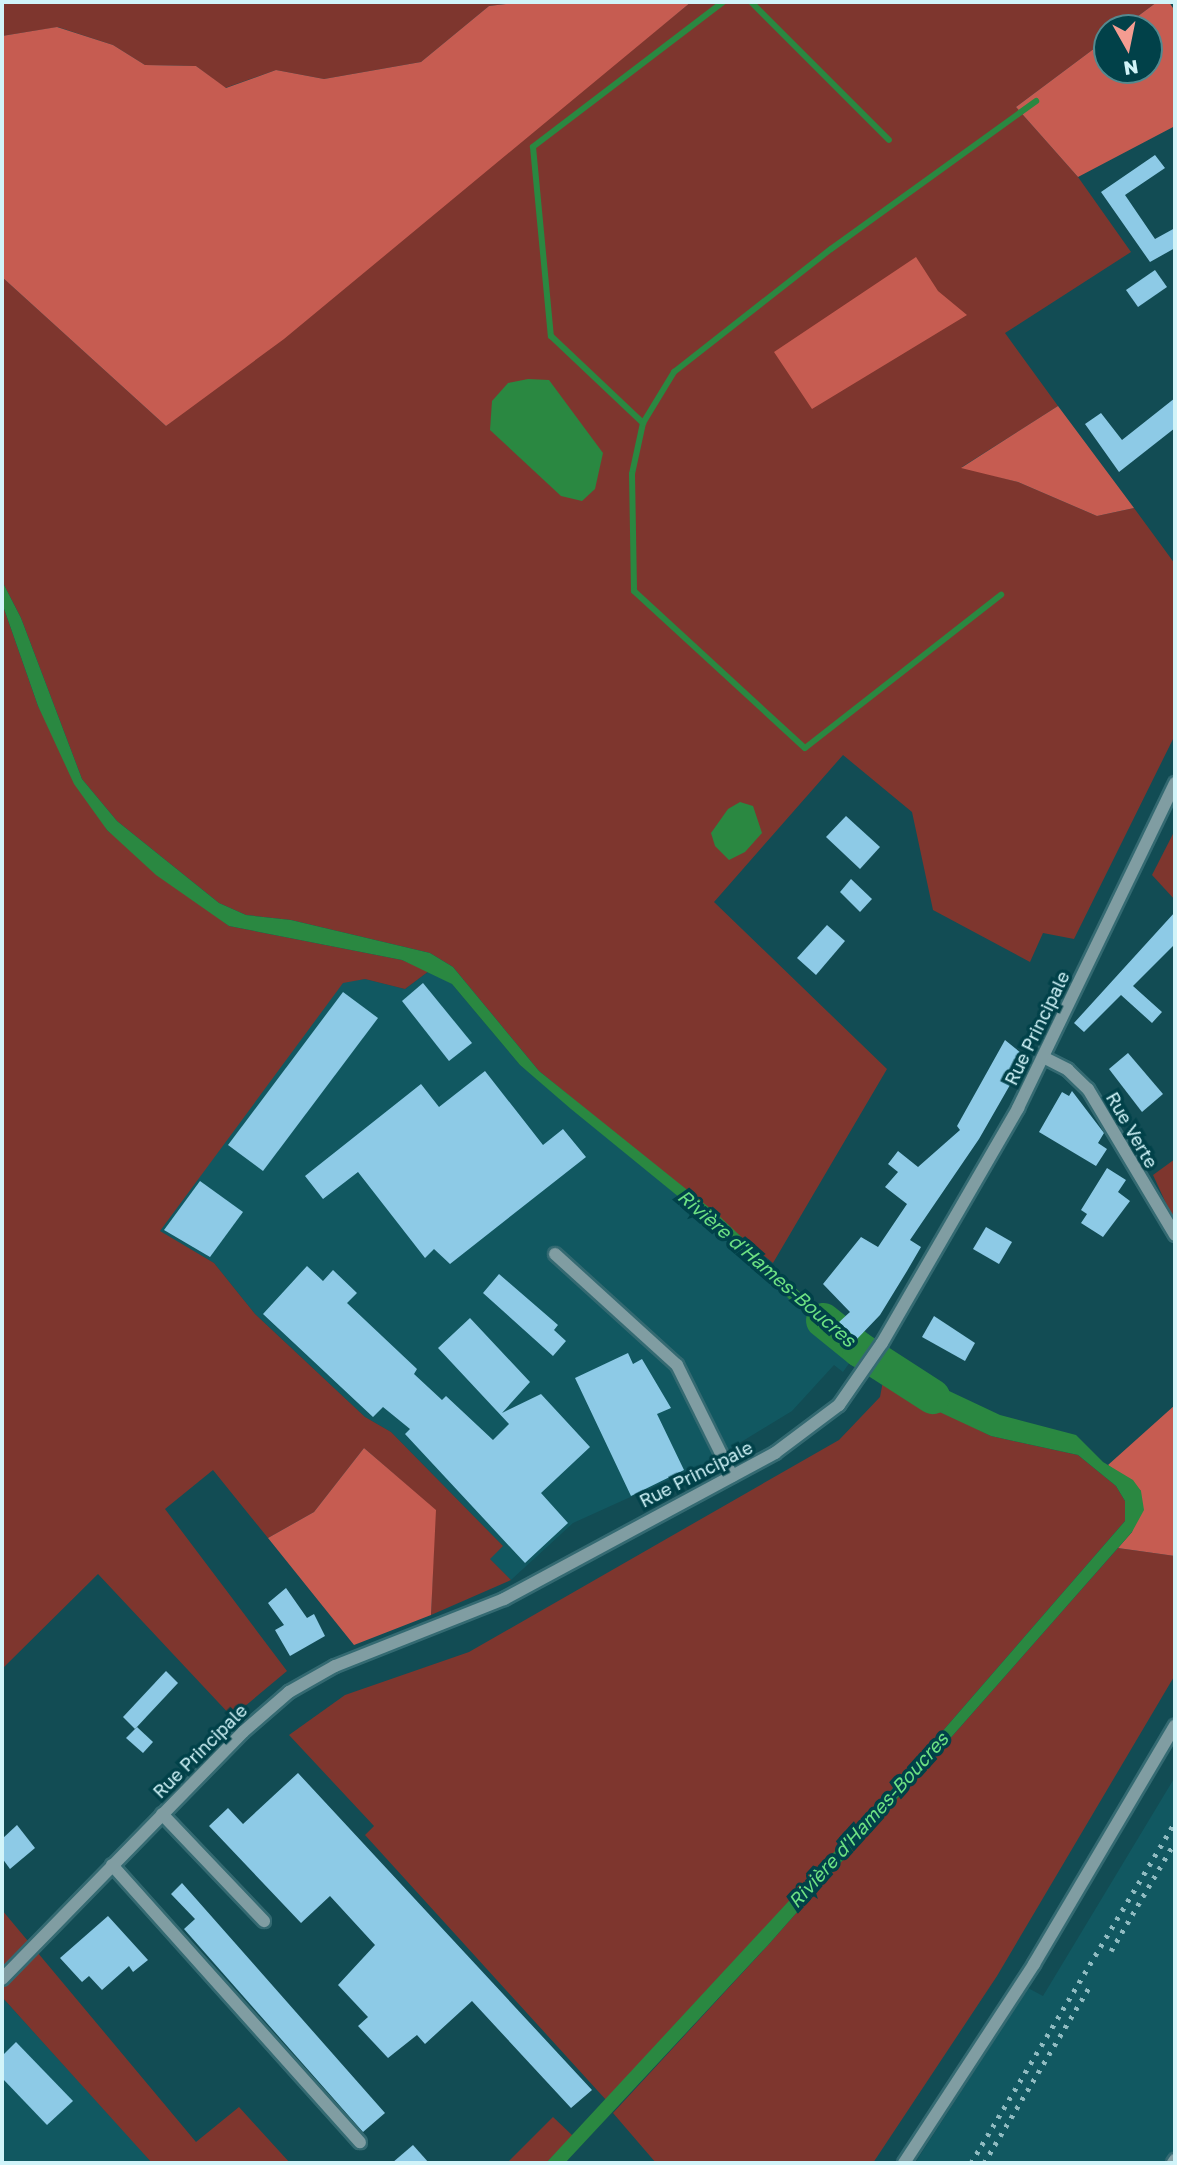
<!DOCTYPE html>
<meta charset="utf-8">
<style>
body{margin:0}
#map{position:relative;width:1177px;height:2165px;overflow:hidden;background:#124c54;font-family:"Golos Text",sans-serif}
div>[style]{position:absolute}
.built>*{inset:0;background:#115861}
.green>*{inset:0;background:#7e362e}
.forest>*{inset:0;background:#c65c51}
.water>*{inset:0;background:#2a8841}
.stream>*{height:6px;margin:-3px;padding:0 3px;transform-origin:3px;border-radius:3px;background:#2a8841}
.river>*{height:35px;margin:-17.5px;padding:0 17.5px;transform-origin:17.5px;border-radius:17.5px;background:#2a8841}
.building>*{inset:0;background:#8dcae6}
.roads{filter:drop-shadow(2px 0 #346a72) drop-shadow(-2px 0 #346a72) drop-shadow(0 2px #346a72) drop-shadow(0 -2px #346a72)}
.minor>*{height:12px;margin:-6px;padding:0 6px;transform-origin:6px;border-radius:6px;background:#809da2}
.rail>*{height:5px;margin-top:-2.5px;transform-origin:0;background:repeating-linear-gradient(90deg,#90bbc1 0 3.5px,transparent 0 10.5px)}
span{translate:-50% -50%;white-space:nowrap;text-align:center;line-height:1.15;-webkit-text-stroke:7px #014149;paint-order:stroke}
.street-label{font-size:18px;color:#d1f4f9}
.water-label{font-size:19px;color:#6de183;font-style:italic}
.frame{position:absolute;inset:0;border:4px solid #d1f4f9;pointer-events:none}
.north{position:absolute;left:1093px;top:14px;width:70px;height:70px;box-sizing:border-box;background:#014149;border:2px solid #54898f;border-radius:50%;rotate:171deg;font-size:19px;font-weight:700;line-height:28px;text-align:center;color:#d1f4f9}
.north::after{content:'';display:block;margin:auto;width:24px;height:32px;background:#f59c91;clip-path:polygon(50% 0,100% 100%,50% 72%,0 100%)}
</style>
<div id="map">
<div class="built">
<div style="clip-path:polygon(429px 971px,452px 984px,520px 1065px,723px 1233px,789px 1299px,857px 1352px,843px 1372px,834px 1365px,792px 1411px,710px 1461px,573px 1523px,511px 1580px,489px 1558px,503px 1546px,391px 1432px,365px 1417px,255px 1314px,214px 1263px,159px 1231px,343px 982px,365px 979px,405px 989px)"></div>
<div style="clip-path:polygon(1175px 1777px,1175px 2163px,915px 2163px,1028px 1988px,1043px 1996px)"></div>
<div style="clip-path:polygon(2px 1997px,134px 2142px,152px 2163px,2px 2163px)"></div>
</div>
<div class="green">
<div style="clip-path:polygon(2px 2px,522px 2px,489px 6px,421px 62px,324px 79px,276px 70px,225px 88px,196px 66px,145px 65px,113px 45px,58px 27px,2px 36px)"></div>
<div style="clip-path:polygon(691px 2px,1157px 2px,1122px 28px,1107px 28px,1107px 39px,1016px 107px,1078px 177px,1131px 252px,1005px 333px,1058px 406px,962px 467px,1018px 482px,1097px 516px,1134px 508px,1175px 564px,1175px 735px,1074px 939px,1043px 933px,1030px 962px,933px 910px,912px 812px,843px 755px,714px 902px,887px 1069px,773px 1263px,539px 1071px,453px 967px,430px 953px,291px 920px,246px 915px,219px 903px,117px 821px,82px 779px,21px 618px,2px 581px,2px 277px,166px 426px)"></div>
<div style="clip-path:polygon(2px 603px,38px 706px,107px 830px,229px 926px,402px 960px,429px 971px,405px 989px,365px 979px,343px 983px,160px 1231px,214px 1263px,255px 1314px,365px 1417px,391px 1432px,503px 1546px,490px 1559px,511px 1580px,431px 1615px,435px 1510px,364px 1448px,314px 1512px,268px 1538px,213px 1470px,165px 1509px,287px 1671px,232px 1717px,98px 1574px,2px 1669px)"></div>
<div style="clip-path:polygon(1175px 830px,1175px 900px,1152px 875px)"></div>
<div style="clip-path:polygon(1175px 1159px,1175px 1223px,1153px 1175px)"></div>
<div style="clip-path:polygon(883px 1381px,991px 1436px,1078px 1455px,1116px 1486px,1125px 1501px,1125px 1521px,888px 1794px,607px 2101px,365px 1835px,374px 1826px,289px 1735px,345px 1695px,469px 1652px,839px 1440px,880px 1397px)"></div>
<div style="clip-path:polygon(1118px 1548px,1175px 1556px,1175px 1675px,997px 1976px,873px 2163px,656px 2163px,613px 2113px,769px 1944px)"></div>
<div style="clip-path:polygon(2px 1910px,196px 2142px,239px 2107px,290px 2163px,152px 2163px,2px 1997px)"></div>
<div style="clip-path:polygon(553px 2117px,573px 2136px,546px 2163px,507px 2163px)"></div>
</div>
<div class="forest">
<div style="clip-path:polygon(522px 2px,691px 2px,284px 339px,166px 426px,2px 277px,2px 36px,57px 27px,113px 45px,145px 65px,196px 66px,226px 88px,276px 70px,324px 79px,421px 62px,489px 6px)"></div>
<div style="clip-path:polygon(1157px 2px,1169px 2px,1175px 11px,1175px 126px,1078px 177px,1016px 107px,1107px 39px,1107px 70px,1149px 70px,1149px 28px,1122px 28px)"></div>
<div style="clip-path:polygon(916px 257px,938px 291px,967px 315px,812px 409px,774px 352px)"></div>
<div style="clip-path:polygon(1058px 406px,1134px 508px,1097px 516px,1018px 482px,961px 468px)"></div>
<div style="clip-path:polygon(1175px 1405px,1175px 1556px,1118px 1548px,1132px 1532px,1141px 1491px,1108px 1465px)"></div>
<div style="clip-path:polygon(364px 1448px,436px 1510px,431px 1615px,354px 1645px,268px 1538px,314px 1512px)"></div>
</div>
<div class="water">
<div style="clip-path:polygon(528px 379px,549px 380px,603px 453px,595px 489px,582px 501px,561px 496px,490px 430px,492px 401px,508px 383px)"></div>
<div style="clip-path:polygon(2px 581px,21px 618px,82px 779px,117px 821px,219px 903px,246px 915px,291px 920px,430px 953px,453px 967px,539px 1071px,716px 1213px,838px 1328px,864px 1345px,857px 1352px,789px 1299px,723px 1233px,571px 1109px,520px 1065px,452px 984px,402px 960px,229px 926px,156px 875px,107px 830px,74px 784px,38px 706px,2px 603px)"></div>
<div style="clip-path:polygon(740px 802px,753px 806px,762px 833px,745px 852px,729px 860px,715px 846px,711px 833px,728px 809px)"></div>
<div style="clip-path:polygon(896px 1366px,1000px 1415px,1076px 1435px,1103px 1462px,1133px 1480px,1141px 1491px,1144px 1510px,1132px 1532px,769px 1944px,565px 2163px,546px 2163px,888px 1794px,1125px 1521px,1125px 1501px,1116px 1486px,1078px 1455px,991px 1436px,918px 1402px,883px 1381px)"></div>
</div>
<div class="stream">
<div style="left:723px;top:2px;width:239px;rotate:142.7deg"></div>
<div style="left:533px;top:147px;width:190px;rotate:84.6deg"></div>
<div style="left:551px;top:336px;width:127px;rotate:43.4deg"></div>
<div style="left:643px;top:423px;width:52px;rotate:102.2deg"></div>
<div style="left:632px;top:474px;width:117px;rotate:89deg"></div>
<div style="left:634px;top:591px;width:232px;rotate:42.6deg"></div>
<div style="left:805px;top:748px;width:249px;rotate:-38deg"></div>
<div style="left:751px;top:2px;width:195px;rotate:45deg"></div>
<div style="left:643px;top:423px;width:60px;rotate:-58.7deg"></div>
<div style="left:674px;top:372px;width:199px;rotate:-38.1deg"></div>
<div style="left:831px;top:249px;width:253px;rotate:-35.8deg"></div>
</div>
<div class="river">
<div style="left:823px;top:1320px;width:46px;rotate:38.9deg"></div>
<div style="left:859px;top:1349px;width:87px;rotate:32.8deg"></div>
</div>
<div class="building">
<div style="clip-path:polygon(1155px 155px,1165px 168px,1125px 195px,1155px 239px,1175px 228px,1175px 248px,1150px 262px,1101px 192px)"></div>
<div style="clip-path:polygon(1155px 270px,1167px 287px,1138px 307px,1126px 290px)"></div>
<div style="clip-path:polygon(1175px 398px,1175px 428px,1119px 472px,1085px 424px,1101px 413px,1122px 440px)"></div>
<div style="clip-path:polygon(846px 816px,880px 847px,860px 869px,826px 837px)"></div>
<div style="clip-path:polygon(851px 879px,872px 899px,860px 912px,840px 892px)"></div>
<div style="clip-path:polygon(1175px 912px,1175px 944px,1133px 986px,1162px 1012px,1152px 1023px,1121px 995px,1084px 1032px,1074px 1023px)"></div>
<div style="clip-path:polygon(827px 925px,845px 941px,816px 975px,797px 958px)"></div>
<div style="clip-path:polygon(423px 983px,472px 1043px,449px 1061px,402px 1001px)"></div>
<div style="clip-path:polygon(343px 992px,378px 1018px,263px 1171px,228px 1145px)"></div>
<div style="clip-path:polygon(1005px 1040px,1026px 1057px,979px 1139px,910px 1240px,921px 1247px,907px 1271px,880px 1315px,857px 1339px,839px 1322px,850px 1312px,823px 1284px,861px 1237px,878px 1247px,907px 1204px,885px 1187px,898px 1172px,888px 1164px,898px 1151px,918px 1167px,960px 1130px,957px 1126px)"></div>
<div style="clip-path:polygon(1128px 1053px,1163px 1094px,1142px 1112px,1109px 1069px)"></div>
<div style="clip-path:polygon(485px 1071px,543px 1145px,563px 1129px,586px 1157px,450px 1264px,434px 1249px,425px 1258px,358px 1172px,323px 1199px,305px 1176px,421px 1084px,439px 1107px)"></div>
<div style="clip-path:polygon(1072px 1091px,1104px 1133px,1098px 1143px,1107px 1149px,1096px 1166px,1039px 1132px,1062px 1092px,1069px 1096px)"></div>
<div style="clip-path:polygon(1107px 1168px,1126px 1180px,1118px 1192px,1130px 1201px,1103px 1237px,1081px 1223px,1087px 1214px,1081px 1210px)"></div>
<div style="clip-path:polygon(200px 1181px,243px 1212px,210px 1257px,164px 1230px)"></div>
<div style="clip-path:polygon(986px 1227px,1012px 1242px,999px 1264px,973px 1249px)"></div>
<div style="clip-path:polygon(307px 1266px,323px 1281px,333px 1270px,357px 1293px,347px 1303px,417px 1369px,414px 1374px,442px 1400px,446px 1396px,493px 1440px,509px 1424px,438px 1348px,470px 1318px,530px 1382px,502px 1413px,541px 1394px,590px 1447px,541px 1493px,568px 1523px,525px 1563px,405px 1434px,410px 1429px,383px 1407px,373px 1417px,263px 1314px)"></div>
<div style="clip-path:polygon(499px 1274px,558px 1325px,554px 1330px,566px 1341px,553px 1356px,483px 1293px)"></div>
<div style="clip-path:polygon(934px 1316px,975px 1343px,965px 1361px,922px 1337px)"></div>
<div style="clip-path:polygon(628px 1353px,633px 1364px,642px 1359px,671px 1408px,657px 1414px,684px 1470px,631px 1496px,575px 1378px)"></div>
<div style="clip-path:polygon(286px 1588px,307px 1618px,314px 1614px,325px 1636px,290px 1656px,275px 1630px,284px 1625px,268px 1603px)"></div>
<div style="clip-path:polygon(166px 1671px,178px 1683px,135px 1729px,123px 1717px)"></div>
<div style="clip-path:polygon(137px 1727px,153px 1742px,143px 1753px,126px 1738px)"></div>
<div style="clip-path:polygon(298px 1773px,592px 2090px,571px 2108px,472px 2001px,425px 2044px,417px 2035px,388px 2058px,358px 2026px,368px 2017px,338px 1985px,375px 1945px,330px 1896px,301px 1923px,209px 1826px,228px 1808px,243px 1824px)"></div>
<div style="clip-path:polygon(17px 1825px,35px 1848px,10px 1869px,2px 1858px,2px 1839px)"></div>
<div style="clip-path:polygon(182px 1883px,385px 2113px,363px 2132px,184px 1929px,195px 1919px,171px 1894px)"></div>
<div style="clip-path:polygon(108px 1916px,148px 1960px,133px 1972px,129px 1966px,102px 1990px,89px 1976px,82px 1982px,60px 1958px)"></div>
<div style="clip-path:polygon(16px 2042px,73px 2101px,47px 2125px,2px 2078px,2px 2056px)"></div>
<div style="clip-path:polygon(413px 2145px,429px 2163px,392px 2163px)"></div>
</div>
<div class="roads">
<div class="minor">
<div style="left:1043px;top:1057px;width:28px;rotate:27deg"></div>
<div style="left:1068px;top:1070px;width:28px;rotate:44deg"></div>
<div style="left:1088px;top:1089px;width:170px;rotate:59.2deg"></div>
<div style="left:555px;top:1254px;width:165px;rotate:42.3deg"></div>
<div style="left:677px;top:1365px;width:124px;rotate:63.6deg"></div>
<div style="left:162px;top:1814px;width:148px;rotate:46.4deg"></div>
<div style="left:112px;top:1865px;width:372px;rotate:48.2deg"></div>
<div style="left:2px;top:1979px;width:345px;rotate:-45.7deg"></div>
<div style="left:243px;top:1732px;width:61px;rotate:-41deg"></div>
<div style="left:289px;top:1692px;width:53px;rotate:-29.5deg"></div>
<div style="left:335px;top:1666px;width:182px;rotate:-21.6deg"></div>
<div style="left:504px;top:1599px;width:308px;rotate:-28.3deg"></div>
<div style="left:775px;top:1453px;width:80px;rotate:-36.9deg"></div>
<div style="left:839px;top:1405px;width:75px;rotate:-55.3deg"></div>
<div style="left:882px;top:1343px;width:272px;rotate:-59.9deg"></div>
<div style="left:1018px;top:1108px;width:361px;rotate:-64.2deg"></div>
<div style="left:904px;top:2163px;width:238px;rotate:-56.8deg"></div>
<div style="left:1034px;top:1964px;width:277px;rotate:-59.4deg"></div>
<div style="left:1173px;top:2163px;width:4px;rotate:-56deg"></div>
</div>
</div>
<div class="rail">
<div style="left:1111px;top:1951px;width:126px;rotate:-59.6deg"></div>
<div style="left:971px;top:2163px;width:397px;rotate:-59.1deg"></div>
<div style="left:984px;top:2163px;width:209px;rotate:-59.1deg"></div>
</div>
<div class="street-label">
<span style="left:1037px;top:1028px;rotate:-64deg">Rue Principale</span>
<span style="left:1132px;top:1130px;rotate:60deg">Rue Verte</span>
<span style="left:696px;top:1474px;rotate:-27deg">Rue Principale</span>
<span style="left:200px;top:1751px;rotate:-45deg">Rue Principale</span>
</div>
<div class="water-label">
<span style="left:767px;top:1268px;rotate:41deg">Rivière d'Hames-Boucres</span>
<span style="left:868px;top:1820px;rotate:-48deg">Rivière d'Hames-Boucres</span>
</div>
<div class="frame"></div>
<div class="north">N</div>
</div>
